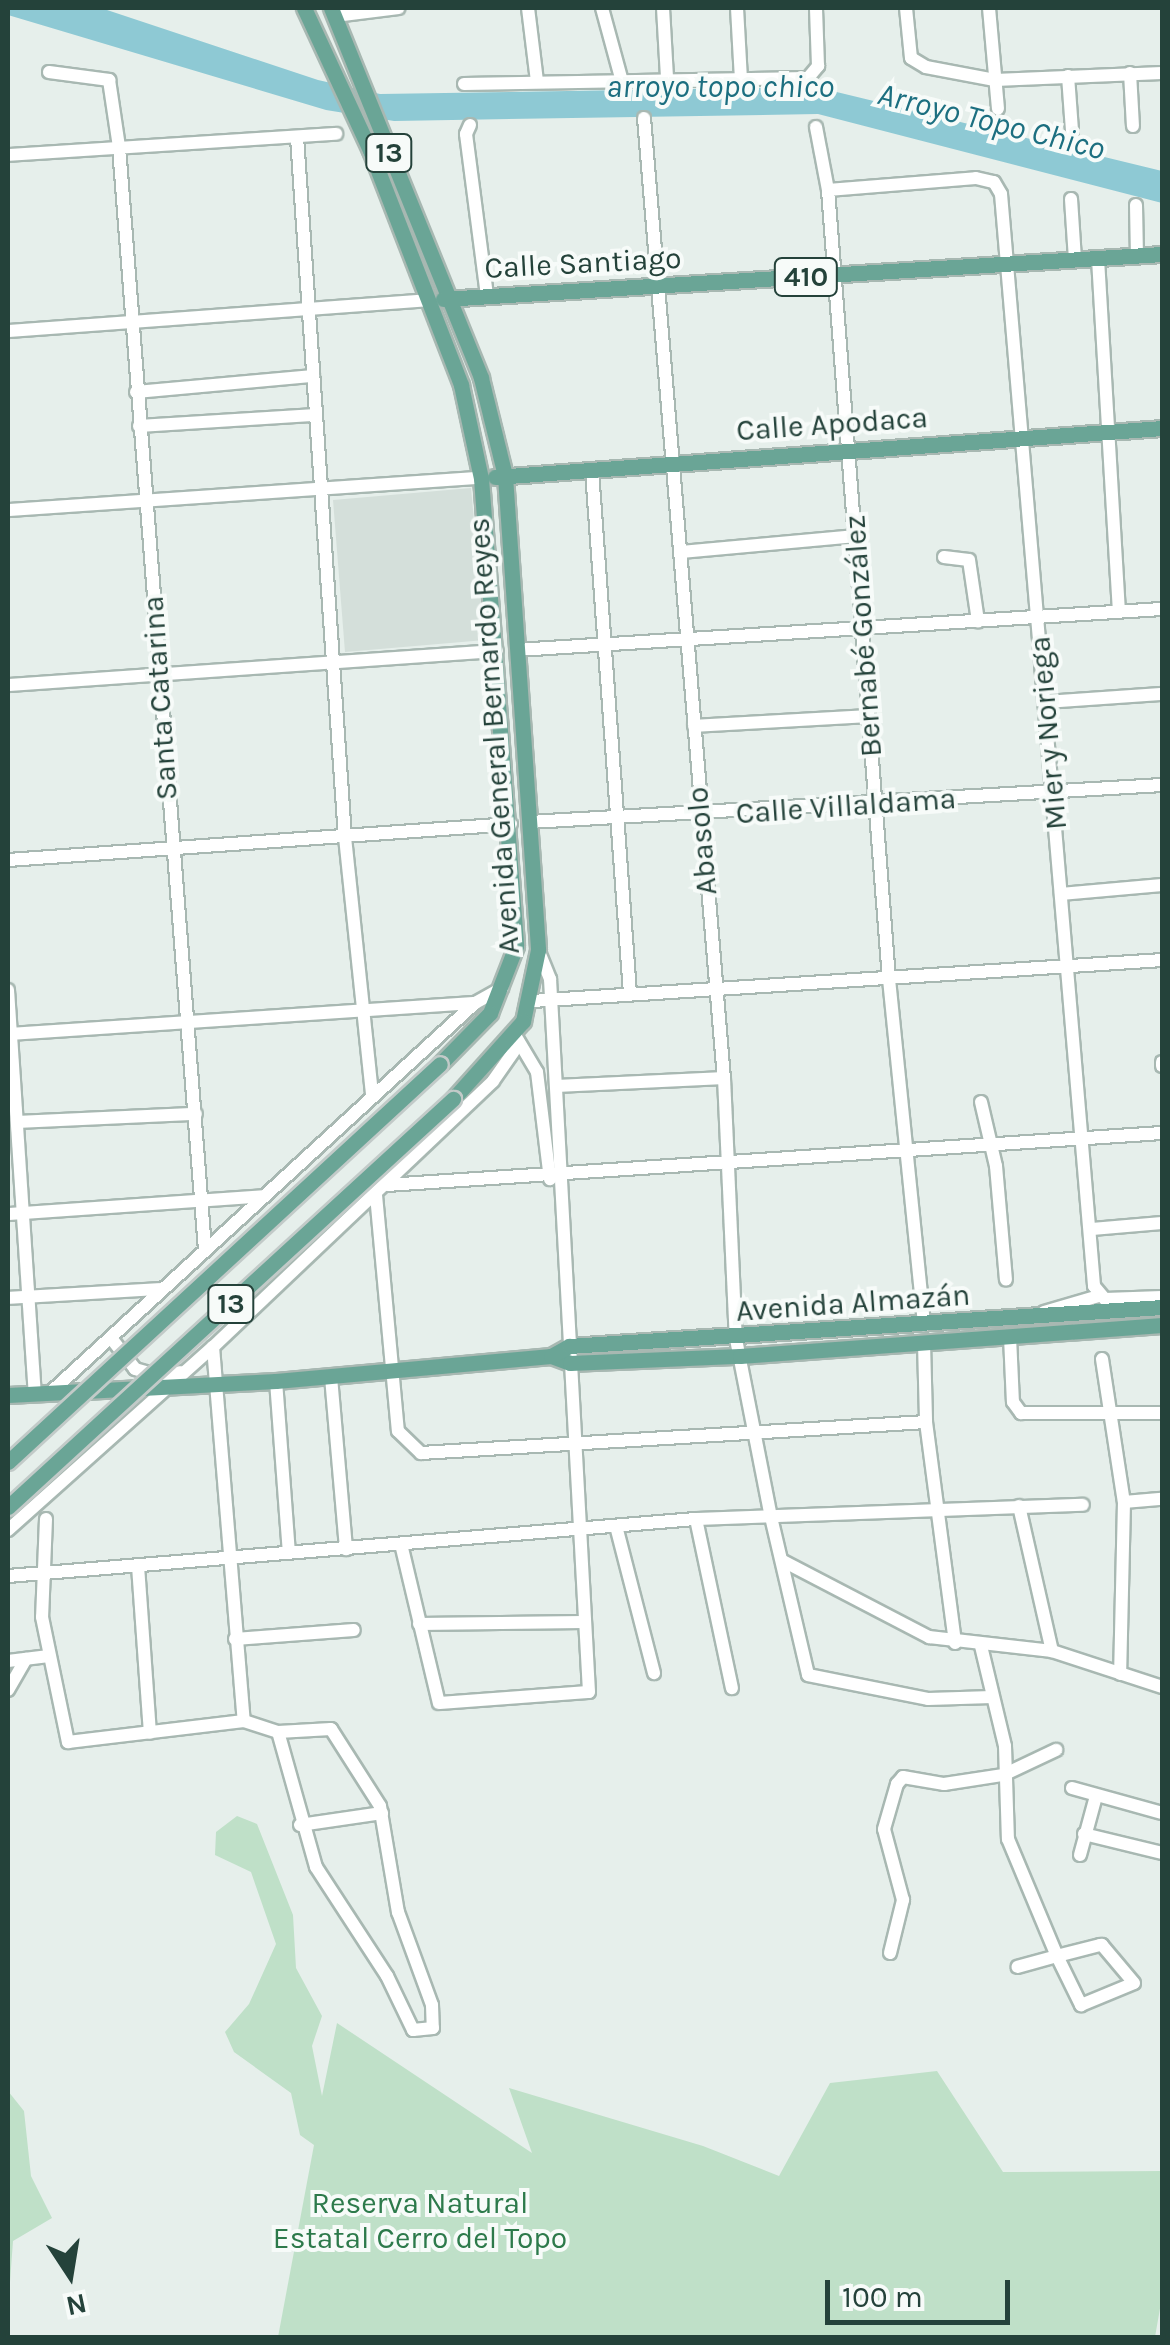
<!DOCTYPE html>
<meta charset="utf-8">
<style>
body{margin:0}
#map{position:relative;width:1170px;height:2345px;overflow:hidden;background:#e6efeb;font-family:Karla,sans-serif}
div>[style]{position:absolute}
.built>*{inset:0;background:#d4dfda}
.green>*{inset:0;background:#bfe0c8}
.water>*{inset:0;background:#8ec9d4}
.roads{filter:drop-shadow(2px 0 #a8b8b2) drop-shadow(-2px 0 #a8b8b2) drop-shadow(0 2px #a8b8b2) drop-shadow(0 -2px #a8b8b2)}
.minor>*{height:12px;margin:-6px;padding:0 6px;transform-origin:6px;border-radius:6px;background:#fff}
.major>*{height:15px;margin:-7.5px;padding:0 7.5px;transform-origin:7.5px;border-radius:7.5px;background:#6aa596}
.bridges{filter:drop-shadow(2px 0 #c2cac8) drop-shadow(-2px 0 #c2cac8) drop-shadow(0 2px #c2cac8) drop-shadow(0 -2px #c2cac8)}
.major-bridge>*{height:15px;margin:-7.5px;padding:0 7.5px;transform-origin:7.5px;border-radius:7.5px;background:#6aa596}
span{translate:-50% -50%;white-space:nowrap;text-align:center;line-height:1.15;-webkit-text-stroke:8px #f7fbf9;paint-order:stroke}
.shield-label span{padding:2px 8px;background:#f7fbf9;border:2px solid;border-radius:8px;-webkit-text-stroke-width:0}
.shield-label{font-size:28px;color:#24423a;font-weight:700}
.street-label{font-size:30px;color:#24423a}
.park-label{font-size:30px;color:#2d7a4b}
.water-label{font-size:32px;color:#1c6f80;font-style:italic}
.frame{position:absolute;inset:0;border:10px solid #24423a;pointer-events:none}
.north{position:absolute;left:20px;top:2225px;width:100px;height:100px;-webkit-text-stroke:8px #f7fbf9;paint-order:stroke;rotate:168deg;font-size:28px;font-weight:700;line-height:40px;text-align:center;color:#24423a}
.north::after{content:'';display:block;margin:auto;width:35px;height:45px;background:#24423a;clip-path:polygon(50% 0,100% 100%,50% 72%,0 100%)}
.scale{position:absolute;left:825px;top:2280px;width:185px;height:45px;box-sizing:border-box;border:5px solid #24423a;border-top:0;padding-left:12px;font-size:30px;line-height:35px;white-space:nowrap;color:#24423a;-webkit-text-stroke:8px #f7fbf9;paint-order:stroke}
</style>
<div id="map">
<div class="built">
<div style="clip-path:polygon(471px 488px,485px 640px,345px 652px,333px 500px)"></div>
</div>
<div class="green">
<div style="clip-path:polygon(237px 1816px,257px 1824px,293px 1915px,296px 1968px,322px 2016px,312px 2046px,322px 2096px,337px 2023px,532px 2153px,509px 2088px,703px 2146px,779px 2176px,830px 2083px,937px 2071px,1003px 2172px,1162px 2171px,1162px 2297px,1155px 2337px,278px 2337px,314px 2145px,300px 2135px,291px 2093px,234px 2052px,225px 2032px,249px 2004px,276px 1944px,251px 1872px,215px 1855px,216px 1832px)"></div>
<div style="clip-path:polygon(8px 2091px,24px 2111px,31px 2176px,52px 2218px,13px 2241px,10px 2282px)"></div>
</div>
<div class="water">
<div style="clip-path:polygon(8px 8px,101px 8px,318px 80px,380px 94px,816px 87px,1162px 171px,1162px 203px,818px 114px,394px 121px,326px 110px,8px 15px)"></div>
</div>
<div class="roads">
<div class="minor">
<div style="left:528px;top:8px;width:74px;rotate:83deg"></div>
<div style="left:602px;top:8px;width:73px;rotate:74.8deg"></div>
<div style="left:663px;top:8px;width:70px;rotate:86.7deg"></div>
<div style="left:737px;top:8px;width:71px;rotate:86.8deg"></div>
<div style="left:906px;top:8px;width:50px;rotate:84.3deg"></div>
<div style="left:911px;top:58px;width:17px;rotate:31deg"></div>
<div style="left:926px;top:67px;width:70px;rotate:10.7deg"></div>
<div style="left:995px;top:80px;width:167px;rotate:-2.4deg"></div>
<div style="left:989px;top:8px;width:101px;rotate:84.9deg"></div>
<div style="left:335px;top:16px;width:64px;rotate:-7.2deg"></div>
<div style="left:49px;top:72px;width:61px;rotate:7.6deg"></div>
<div style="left:109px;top:80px;width:68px;rotate:81.5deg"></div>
<div style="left:119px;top:147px;width:1105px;rotate:85.54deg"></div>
<div style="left:1130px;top:73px;width:53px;rotate:86.8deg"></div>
<div style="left:1068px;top:76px;width:55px;rotate:85.8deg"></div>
<div style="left:464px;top:84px;width:344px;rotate:-1deg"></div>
<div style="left:808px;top:78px;width:16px;rotate:-50deg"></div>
<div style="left:818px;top:66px;width:58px;rotate:-92deg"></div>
<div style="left:644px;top:118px;width:963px;rotate:85.24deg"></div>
<div style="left:724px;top:1078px;width:261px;rotate:87.4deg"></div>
<div style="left:736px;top:1339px;width:181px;rotate:78.9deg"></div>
<div style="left:771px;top:1517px;width:162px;rotate:76.8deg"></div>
<div style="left:808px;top:1675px;width:122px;rotate:11.3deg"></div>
<div style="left:928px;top:1699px;width:64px;rotate:-1.8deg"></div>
<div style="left:470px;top:125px;width:10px;rotate:114deg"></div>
<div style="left:466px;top:134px;width:163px;rotate:82.6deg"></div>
<div style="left:816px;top:127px;width:64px;rotate:79.2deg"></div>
<div style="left:828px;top:190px;width:791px;rotate:85.58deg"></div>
<div style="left:889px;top:979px;width:348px;rotate:84.2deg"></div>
<div style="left:297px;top:137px;width:702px;rotate:86.08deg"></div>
<div style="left:345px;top:837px;width:260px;rotate:84deg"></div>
<div style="left:8px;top:155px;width:329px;rotate:-3.7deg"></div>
<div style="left:828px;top:190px;width:148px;rotate:-4.6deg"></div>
<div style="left:976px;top:178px;width:18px;rotate:13deg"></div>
<div style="left:994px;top:182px;width:14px;rotate:60deg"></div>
<div style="left:1001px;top:194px;width:1096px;rotate:85.13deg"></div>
<div style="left:1094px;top:1286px;width:17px;rotate:50deg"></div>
<div style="left:1105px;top:1299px;width:57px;rotate:-2deg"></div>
<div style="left:1071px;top:199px;width:61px;rotate:86.2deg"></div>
<div style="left:1136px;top:205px;width:51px;rotate:88.9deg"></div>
<div style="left:1098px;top:259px;width:352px;rotate:86.6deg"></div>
<div style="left:8px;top:331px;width:421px;rotate:-4.2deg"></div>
<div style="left:136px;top:392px;width:178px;rotate:-5.2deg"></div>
<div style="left:139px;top:426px;width:177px;rotate:-3.6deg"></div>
<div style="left:592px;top:471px;width:523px;rotate:85.84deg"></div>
<div style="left:8px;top:510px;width:474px;rotate:-3.9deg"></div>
<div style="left:681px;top:552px;width:176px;rotate:-5.2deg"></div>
<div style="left:944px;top:557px;width:25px;rotate:7deg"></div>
<div style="left:969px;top:560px;width:62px;rotate:81.6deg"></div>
<div style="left:517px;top:650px;width:646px;rotate:-3.64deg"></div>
<div style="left:8px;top:685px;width:490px;rotate:-4deg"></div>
<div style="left:1044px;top:702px;width:118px;rotate:-3.9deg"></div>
<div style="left:694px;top:726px;width:174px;rotate:-3.3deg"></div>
<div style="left:530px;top:822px;width:633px;rotate:-3.35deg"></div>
<div style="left:8px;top:860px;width:504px;rotate:-4.09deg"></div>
<div style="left:1061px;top:894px;width:101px;rotate:-5.1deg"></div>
<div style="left:8px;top:990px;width:404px;rotate:86.2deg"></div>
<div style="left:532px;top:1001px;width:631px;rotate:-3.72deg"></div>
<div style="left:8px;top:1034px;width:468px;rotate:-3.8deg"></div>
<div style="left:515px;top:1035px;width:43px;rotate:59.3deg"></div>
<div style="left:537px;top:1072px;width:108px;rotate:83.1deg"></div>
<div style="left:1162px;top:1062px;width:4px;rotate:90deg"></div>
<div style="left:557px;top:1086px;width:167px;rotate:-2.7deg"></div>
<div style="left:981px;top:1102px;width:66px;rotate:76.8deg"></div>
<div style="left:996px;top:1166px;width:114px;rotate:85deg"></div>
<div style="left:17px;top:1122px;width:179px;rotate:-2.6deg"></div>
<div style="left:387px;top:1185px;width:777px;rotate:-3.84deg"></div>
<div style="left:376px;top:1195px;width:237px;rotate:84.7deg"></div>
<div style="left:398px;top:1431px;width:32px;rotate:44deg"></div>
<div style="left:421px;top:1453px;width:506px;rotate:-3.51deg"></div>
<div style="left:8px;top:1214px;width:257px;rotate:-4deg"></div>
<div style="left:1092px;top:1229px;width:70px;rotate:-4.9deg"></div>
<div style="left:8px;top:1298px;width:152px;rotate:-3.4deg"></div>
<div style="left:1044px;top:1312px;width:57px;rotate:-16.2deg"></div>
<div style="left:1010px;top:1337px;width:65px;rotate:87.4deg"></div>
<div style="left:1013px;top:1402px;width:14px;rotate:54deg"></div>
<div style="left:1021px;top:1413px;width:141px"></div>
<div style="left:111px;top:1338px;width:39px;rotate:52deg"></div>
<div style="left:135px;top:1369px;width:25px;rotate:16deg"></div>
<div style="left:159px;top:1376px;width:22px;rotate:-10deg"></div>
<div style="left:924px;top:1343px;width:79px;rotate:88.5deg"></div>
<div style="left:926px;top:1422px;width:223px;rotate:82.5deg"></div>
<div style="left:213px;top:1347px;width:375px;rotate:85.3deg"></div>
<div style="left:1102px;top:1359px;width:145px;rotate:81.3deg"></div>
<div style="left:1124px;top:1502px;width:172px;rotate:91.3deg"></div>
<div style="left:331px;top:1377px;width:173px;rotate:85deg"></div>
<div style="left:276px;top:1381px;width:172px;rotate:85.7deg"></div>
<div style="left:51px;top:1392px;width:575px;rotate:-42.53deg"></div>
<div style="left:475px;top:1003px;width:31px;rotate:-29deg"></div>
<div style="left:1124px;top:1502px;width:38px;rotate:-5deg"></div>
<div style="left:1019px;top:1506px;width:149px;rotate:77.2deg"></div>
<div style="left:46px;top:1519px;width:98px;rotate:92.3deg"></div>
<div style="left:42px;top:1617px;width:128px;rotate:78.3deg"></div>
<div style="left:68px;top:1742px;width:177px;rotate:-6.8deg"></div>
<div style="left:244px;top:1721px;width:36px;rotate:18deg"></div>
<div style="left:278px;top:1732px;width:53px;rotate:-3.2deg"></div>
<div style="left:331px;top:1729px;width:91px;rotate:57.5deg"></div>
<div style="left:380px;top:1806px;width:108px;rotate:80.4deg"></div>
<div style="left:398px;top:1912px;width:99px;rotate:69.9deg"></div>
<div style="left:432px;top:2005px;width:23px;rotate:88deg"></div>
<div style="left:433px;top:2028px;width:20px;rotate:174deg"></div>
<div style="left:413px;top:2030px;width:60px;rotate:-115.7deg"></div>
<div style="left:387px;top:1976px;width:130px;rotate:-123.1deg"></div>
<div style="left:316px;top:1867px;width:140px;rotate:-105.7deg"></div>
<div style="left:696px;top:1519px;width:173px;rotate:78deg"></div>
<div style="left:616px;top:1526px;width:152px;rotate:75.5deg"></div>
<div style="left:8px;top:1530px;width:275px;rotate:-41.8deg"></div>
<div style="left:213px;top:1347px;width:386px;rotate:-43.5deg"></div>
<div style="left:493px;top:1081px;width:35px;rotate:-55deg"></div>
<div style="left:513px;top:1052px;width:15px;rotate:-94deg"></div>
<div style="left:401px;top:1544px;width:163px;rotate:76.6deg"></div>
<div style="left:439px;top:1703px;width:150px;rotate:-4.2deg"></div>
<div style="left:589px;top:1692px;width:714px;rotate:-93.13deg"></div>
<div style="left:550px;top:979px;width:31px;rotate:-112deg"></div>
<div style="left:783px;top:1561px;width:165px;rotate:27.5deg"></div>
<div style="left:929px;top:1637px;width:124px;rotate:6.5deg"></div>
<div style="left:1052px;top:1651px;width:116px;rotate:18.1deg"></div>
<div style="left:138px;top:1566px;width:167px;rotate:85.9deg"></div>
<div style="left:8px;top:1576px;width:690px;rotate:-4.74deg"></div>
<div style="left:696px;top:1519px;width:387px;rotate:-2.1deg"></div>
<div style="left:419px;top:1624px;width:164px;rotate:-0.7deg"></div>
<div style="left:235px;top:1639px;width:119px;rotate:-4.3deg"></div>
<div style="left:981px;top:1646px;width:103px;rotate:76.5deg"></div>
<div style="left:1005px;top:1746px;width:93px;rotate:88.2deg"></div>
<div style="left:1008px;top:1839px;width:127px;rotate:67.3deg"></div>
<div style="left:1057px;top:1956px;width:55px;rotate:63.9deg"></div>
<div style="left:1081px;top:2005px;width:57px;rotate:-22.5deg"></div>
<div style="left:1134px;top:1983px;width:50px;rotate:-130.1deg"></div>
<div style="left:1102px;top:1945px;width:2px;rotate:180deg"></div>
<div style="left:1100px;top:1945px;width:44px;rotate:165.7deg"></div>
<div style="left:1057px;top:1956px;width:41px;rotate:164.6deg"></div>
<div style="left:8px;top:1661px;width:39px;rotate:-7deg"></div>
<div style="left:8px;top:1690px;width:36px;rotate:-60deg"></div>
<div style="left:1072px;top:1788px;width:93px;rotate:15.5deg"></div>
<div style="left:300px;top:1825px;width:83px;rotate:-8.3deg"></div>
<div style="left:1084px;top:1834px;width:80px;rotate:13.7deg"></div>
<div style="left:1080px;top:1855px;width:61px;rotate:-74.8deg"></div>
<div style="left:890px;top:1953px;width:55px;rotate:-76.2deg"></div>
<div style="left:903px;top:1900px;width:73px;rotate:-105deg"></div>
<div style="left:884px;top:1829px;width:47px;rotate:-73.9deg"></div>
<div style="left:897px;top:1784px;width:9px;rotate:-49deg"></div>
<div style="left:903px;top:1777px;width:42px;rotate:9.7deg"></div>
<div style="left:944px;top:1784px;width:60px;rotate:-8.7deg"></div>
<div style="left:1003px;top:1775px;width:59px;rotate:-25.3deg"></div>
</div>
<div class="major">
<div style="left:304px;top:8px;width:157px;rotate:65.1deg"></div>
<div style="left:370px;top:150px;width:252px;rotate:68.8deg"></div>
<div style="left:461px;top:385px;width:95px;rotate:77.9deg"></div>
<div style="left:481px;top:478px;width:469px;rotate:85.7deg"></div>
<div style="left:516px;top:946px;width:72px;rotate:111.2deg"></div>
<div style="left:490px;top:1013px;width:71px;rotate:134.4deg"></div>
<div style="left:331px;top:8px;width:399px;rotate:67.9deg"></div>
<div style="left:481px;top:378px;width:101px;rotate:76.2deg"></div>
<div style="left:505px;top:476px;width:475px;rotate:86deg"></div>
<div style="left:538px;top:950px;width:73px;rotate:101.9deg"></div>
<div style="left:523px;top:1021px;width:105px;rotate:131.9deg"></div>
<div style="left:443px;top:299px;width:720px;rotate:-3.58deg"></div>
<div style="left:495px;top:477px;width:669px;rotate:-4.2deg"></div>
<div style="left:551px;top:1356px;width:20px;rotate:20deg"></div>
<div style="left:570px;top:1363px;width:170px;rotate:-2.4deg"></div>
<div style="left:740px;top:1356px;width:423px;rotate:-4.2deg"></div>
<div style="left:8px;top:1395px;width:268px;rotate:-3deg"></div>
<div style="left:276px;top:1381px;width:276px;rotate:-5.2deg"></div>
<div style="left:551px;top:1356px;width:21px;rotate:-29deg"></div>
<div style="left:569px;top:1346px;width:594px;rotate:-3.76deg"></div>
</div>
</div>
<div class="bridges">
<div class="major-bridge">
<div style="left:8px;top:1462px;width:587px;rotate:-42.65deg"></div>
<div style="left:8px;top:1507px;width:604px;rotate:-42.52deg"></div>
</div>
</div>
<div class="shield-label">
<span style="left:389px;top:153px">13</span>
<span style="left:806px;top:277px">410</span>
<span style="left:231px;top:1304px">13</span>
</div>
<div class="street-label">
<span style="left:583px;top:263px;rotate:-3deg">Calle Santiago</span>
<span style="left:832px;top:424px;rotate:-4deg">Calle Apodaca</span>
<span style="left:863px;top:636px;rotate:-94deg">Bernabé González</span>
<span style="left:160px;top:698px;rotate:-94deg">Santa Catarina</span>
<span style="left:1048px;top:733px;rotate:-95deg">Mier y Noriega</span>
<span style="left:494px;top:736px;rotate:-94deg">Avenida General Bernardo Reyes</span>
<span style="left:846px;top:806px;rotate:-4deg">Calle Villaldama</span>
<span style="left:702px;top:841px;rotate:-95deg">Abasolo</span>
<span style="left:853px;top:1303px;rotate:-4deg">Avenida Almazán</span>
</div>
<div class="park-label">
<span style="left:420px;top:2220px">Reserva Natural<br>Estatal Cerro del Topo</span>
</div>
<div class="water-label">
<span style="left:720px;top:87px">arroyo topo chico</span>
<span style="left:991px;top:122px;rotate:14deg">Arroyo Topo Chico</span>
</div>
<div class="frame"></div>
<div class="north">N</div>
<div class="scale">100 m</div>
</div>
